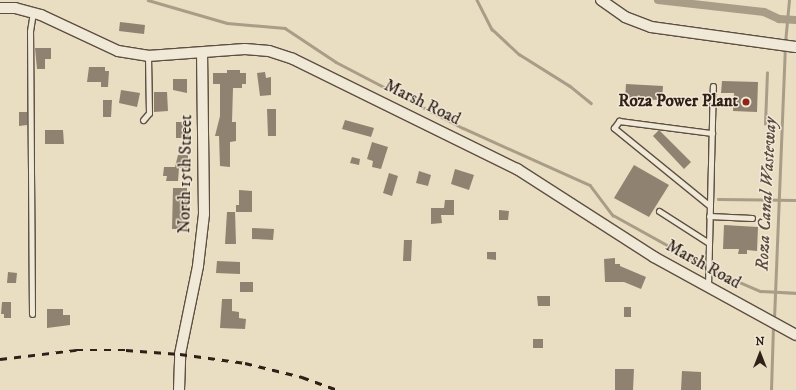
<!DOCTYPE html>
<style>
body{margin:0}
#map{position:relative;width:796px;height:390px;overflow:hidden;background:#e9ddc2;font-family:"IM FELL DW Pica",serif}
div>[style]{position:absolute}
.stream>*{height:2.5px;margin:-1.25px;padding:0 1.25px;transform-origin:1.25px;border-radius:1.25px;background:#aa9d88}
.canal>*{height:8px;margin:-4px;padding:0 4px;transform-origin:4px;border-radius:4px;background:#aa9d88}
.building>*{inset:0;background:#908270}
.roads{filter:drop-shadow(1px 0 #5e4f42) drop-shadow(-1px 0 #5e4f42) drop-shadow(0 1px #5e4f42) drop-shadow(0 -1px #5e4f42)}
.service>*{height:5px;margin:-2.5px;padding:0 2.5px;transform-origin:2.5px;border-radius:2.5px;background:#f1e9d7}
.minor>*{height:10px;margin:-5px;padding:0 5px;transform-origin:5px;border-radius:5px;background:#f1e9d7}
.rail>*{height:2.5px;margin-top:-1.25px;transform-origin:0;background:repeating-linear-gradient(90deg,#302018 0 7px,transparent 0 14px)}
.dots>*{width:11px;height:11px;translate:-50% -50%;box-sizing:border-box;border:2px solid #f1e9d7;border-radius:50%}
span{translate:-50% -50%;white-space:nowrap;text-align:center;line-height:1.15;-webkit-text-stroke:3px #f1e9d7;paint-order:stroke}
.poi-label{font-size:17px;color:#302018;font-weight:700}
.right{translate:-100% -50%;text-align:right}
.street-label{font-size:17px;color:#302018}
.water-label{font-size:18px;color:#5b4c3f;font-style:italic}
.north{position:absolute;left:740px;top:334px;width:40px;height:40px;-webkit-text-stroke:3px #f1e9d7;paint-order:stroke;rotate:0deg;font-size:11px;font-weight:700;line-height:16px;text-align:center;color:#302018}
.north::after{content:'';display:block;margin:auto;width:14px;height:18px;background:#302018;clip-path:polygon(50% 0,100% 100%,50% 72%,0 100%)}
</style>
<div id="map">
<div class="stream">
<div style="left:148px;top:0;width:82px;rotate:16.2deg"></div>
<div style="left:227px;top:23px;width:58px;rotate:4.9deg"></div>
<div style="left:285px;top:28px;width:61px;rotate:33.7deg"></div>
<div style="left:336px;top:62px;width:143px;rotate:27.5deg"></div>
<div style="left:463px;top:128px;width:139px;rotate:24.2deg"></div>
<div style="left:590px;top:185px;width:38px;rotate:53deg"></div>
<div style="left:613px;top:215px;width:118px;rotate:29deg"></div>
<div style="left:716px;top:272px;width:48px;rotate:23.4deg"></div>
<div style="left:760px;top:291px;width:36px;rotate:3deg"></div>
<div style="left:477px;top:0;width:33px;rotate:63deg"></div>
<div style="left:492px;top:29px;width:37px;rotate:43deg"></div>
<div style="left:519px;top:54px;width:60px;rotate:32.1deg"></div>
<div style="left:570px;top:86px;width:27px;rotate:39deg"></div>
<div style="left:785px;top:43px;width:43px;rotate:-84.7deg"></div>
<div style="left:765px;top:124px;width:51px;rotate:-87.8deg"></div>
<div style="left:718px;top:199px;width:78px;rotate:0.7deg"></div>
<div style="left:774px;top:319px;width:271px;rotate:-87.7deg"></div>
<div style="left:771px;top:390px;width:64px;rotate:-88.2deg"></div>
</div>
<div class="canal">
<div style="left:658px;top:0;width:107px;rotate:6.5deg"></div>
<div style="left:764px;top:12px;width:17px;rotate:25deg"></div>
<div style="left:779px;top:19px;width:17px;rotate:3deg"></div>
</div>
<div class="building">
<div style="clip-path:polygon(120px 22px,145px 25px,144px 34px,119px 31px)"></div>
<div style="clip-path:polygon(35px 48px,51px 48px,51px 59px,45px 59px,45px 69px,37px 69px)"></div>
<div style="clip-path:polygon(89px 67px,105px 67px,105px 71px,109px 71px,108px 87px,101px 87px,101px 82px,87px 82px)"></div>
<div style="clip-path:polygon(227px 70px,240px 70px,240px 73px,246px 73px,246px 84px,242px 84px,242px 88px,233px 88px,232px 122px,236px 122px,236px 141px,230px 142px,230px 167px,220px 166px,219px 136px,215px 136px,220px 116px,220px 84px,213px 84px,213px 73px,227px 73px)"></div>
<div style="clip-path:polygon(265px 72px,266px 78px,271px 77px,271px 95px,260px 96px,257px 73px)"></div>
<div style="clip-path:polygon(173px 79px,187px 79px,187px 93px,173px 90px)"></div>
<div style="clip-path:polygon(722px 81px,758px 82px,757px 112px,733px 111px,734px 93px,721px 93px)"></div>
<div style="clip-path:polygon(626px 84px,663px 86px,662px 100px,625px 99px)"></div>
<div style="clip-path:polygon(121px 90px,140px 93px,137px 107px,119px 103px)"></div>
<div style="clip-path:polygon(154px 92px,167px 92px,168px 111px,154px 112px)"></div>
<div style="clip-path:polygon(103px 100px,112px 100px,111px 117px,103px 117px)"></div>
<div style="clip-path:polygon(267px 109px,276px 109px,276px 136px,268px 136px)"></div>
<div style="clip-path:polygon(19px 112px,27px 112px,27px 125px,19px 126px)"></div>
<div style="clip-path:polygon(345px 120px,374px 128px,371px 137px,342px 129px)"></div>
<div style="clip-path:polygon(176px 122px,187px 122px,189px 138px,176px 138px)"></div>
<div style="clip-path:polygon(45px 130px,63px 130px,64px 144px,45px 144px)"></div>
<div style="clip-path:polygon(659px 130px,691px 162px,684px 169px,653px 136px)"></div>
<div style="clip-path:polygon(372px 142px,388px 147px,381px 169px,372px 167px,373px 161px,367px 159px)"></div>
<div style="clip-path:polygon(178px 155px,188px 155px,188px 168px,179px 168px,178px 181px,166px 181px,167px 176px,163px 176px,164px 167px,175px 167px)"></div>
<div style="clip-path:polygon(352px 157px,360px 159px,359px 165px,350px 163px)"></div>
<div style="clip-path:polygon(634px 165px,669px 185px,649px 217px,614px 198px)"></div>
<div style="clip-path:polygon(455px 169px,474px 175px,469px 190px,451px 184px)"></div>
<div style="clip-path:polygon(419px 171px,431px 175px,428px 186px,416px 183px)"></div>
<div style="clip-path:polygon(389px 173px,398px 176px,392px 196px,383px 193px)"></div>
<div style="clip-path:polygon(173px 188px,187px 188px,187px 229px,172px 229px)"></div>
<div style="clip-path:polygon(239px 190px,252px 191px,252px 212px,236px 212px,236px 205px,239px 205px)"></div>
<div style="clip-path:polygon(445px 200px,454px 200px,454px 215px,441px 215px,442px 223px,431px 224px,431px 208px,444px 208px)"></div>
<div style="clip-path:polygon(499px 210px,509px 211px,508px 220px,499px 220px)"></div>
<div style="clip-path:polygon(227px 212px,235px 212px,236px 244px,225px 244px)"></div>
<div style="clip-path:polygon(724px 225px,758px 227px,757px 251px,747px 250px,747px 254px,738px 254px,739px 249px,723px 249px)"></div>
<div style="clip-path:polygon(252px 228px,274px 229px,273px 240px,252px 239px)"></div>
<div style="clip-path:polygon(404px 240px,412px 240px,411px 261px,403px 261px)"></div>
<div style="clip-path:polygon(487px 252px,496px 252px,496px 260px,487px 259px)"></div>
<div style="clip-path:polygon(615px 258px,615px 264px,620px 264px,620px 266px,646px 277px,641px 289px,624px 282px,605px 282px,604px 259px)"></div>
<div style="clip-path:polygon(217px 261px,240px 262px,240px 274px,216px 273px)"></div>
<div style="clip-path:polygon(8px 272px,17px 273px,16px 283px,7px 283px)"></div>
<div style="clip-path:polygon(240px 282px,253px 282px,253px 292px,240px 292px)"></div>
<div style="clip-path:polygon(537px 296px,550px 296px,550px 306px,538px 306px)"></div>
<div style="clip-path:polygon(222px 299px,232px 299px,232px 311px,239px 312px,239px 318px,246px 319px,245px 329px,220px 328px)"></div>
<div style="clip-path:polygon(2px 302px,11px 302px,11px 318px,4px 318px,4px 314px,1px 314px)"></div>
<div style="clip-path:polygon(624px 307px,631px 307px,631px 317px,624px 317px)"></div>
<div style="clip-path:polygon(47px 309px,63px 309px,63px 315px,70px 315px,70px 325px,47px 328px)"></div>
<div style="clip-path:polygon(533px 339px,543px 339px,543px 348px,533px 348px)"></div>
<div style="clip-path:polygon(615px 369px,634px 369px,633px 390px,615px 390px)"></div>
<div style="clip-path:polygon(682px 371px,701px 372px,701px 390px,681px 390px)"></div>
</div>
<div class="roads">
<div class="service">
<div style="left:143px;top:120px;width:9px;rotate:-49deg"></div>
<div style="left:149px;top:113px;width:57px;rotate:-91deg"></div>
<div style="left:710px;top:206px;width:124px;rotate:-140.9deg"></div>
<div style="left:614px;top:128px;width:9px;rotate:-54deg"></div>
<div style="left:619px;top:121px;width:94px;rotate:7.4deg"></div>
<div style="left:659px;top:211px;width:59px;rotate:32.6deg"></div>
<div style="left:709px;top:216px;width:43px;rotate:2.7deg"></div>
<div style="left:708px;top:286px;width:200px;rotate:-88.6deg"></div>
<div style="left:32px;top:314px;width:283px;rotate:-90.4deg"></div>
<div style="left:30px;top:31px;width:18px;rotate:-81deg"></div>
</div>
<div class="minor">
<div style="left:601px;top:0;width:29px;rotate:35deg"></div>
<div style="left:625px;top:17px;width:28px;rotate:21deg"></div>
<div style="left:651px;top:27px;width:146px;rotate:7.9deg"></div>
<div style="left:0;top:8px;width:15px"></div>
<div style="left:15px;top:8px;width:27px;rotate:15deg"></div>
<div style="left:41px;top:15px;width:85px;rotate:25.1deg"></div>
<div style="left:118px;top:51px;width:30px;rotate:9deg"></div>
<div style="left:148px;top:56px;width:97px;rotate:-4.1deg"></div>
<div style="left:245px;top:49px;width:24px;rotate:5deg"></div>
<div style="left:269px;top:51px;width:25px;rotate:18deg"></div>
<div style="left:293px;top:59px;width:250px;rotate:26.2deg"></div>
<div style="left:517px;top:169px;width:163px;rotate:32.7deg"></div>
<div style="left:654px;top:257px;width:162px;rotate:28.8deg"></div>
<div style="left:179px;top:390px;width:36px;rotate:-88deg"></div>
<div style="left:180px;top:354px;width:90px;rotate:-78.4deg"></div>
<div style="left:198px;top:266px;width:52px;rotate:-83.4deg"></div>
<div style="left:204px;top:214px;width:161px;rotate:-90.7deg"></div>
</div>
</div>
<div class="rail">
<div style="left:0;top:359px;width:77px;rotate:-6.8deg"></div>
<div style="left:76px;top:350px;width:50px"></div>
<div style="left:126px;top:350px;width:54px;rotate:4.2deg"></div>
<div style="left:180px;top:354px;width:66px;rotate:7.9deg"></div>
<div style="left:245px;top:363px;width:59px;rotate:13.8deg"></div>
<div style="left:302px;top:377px;width:38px;rotate:20deg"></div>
</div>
<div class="dots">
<div style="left:746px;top:102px;background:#8f2418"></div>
</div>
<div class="poi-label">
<span class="right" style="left:738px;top:102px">Roza Power Plant</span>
</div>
<div class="street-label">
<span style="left:422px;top:103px;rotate:26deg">Marsh Road</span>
<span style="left:186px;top:174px;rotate:-89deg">North 15th Street</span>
<span style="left:703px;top:265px;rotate:29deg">Marsh Road</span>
</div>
<div class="water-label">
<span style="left:767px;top:194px;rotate:-87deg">Roza Canal Wasteway</span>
</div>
<div class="north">N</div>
</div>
